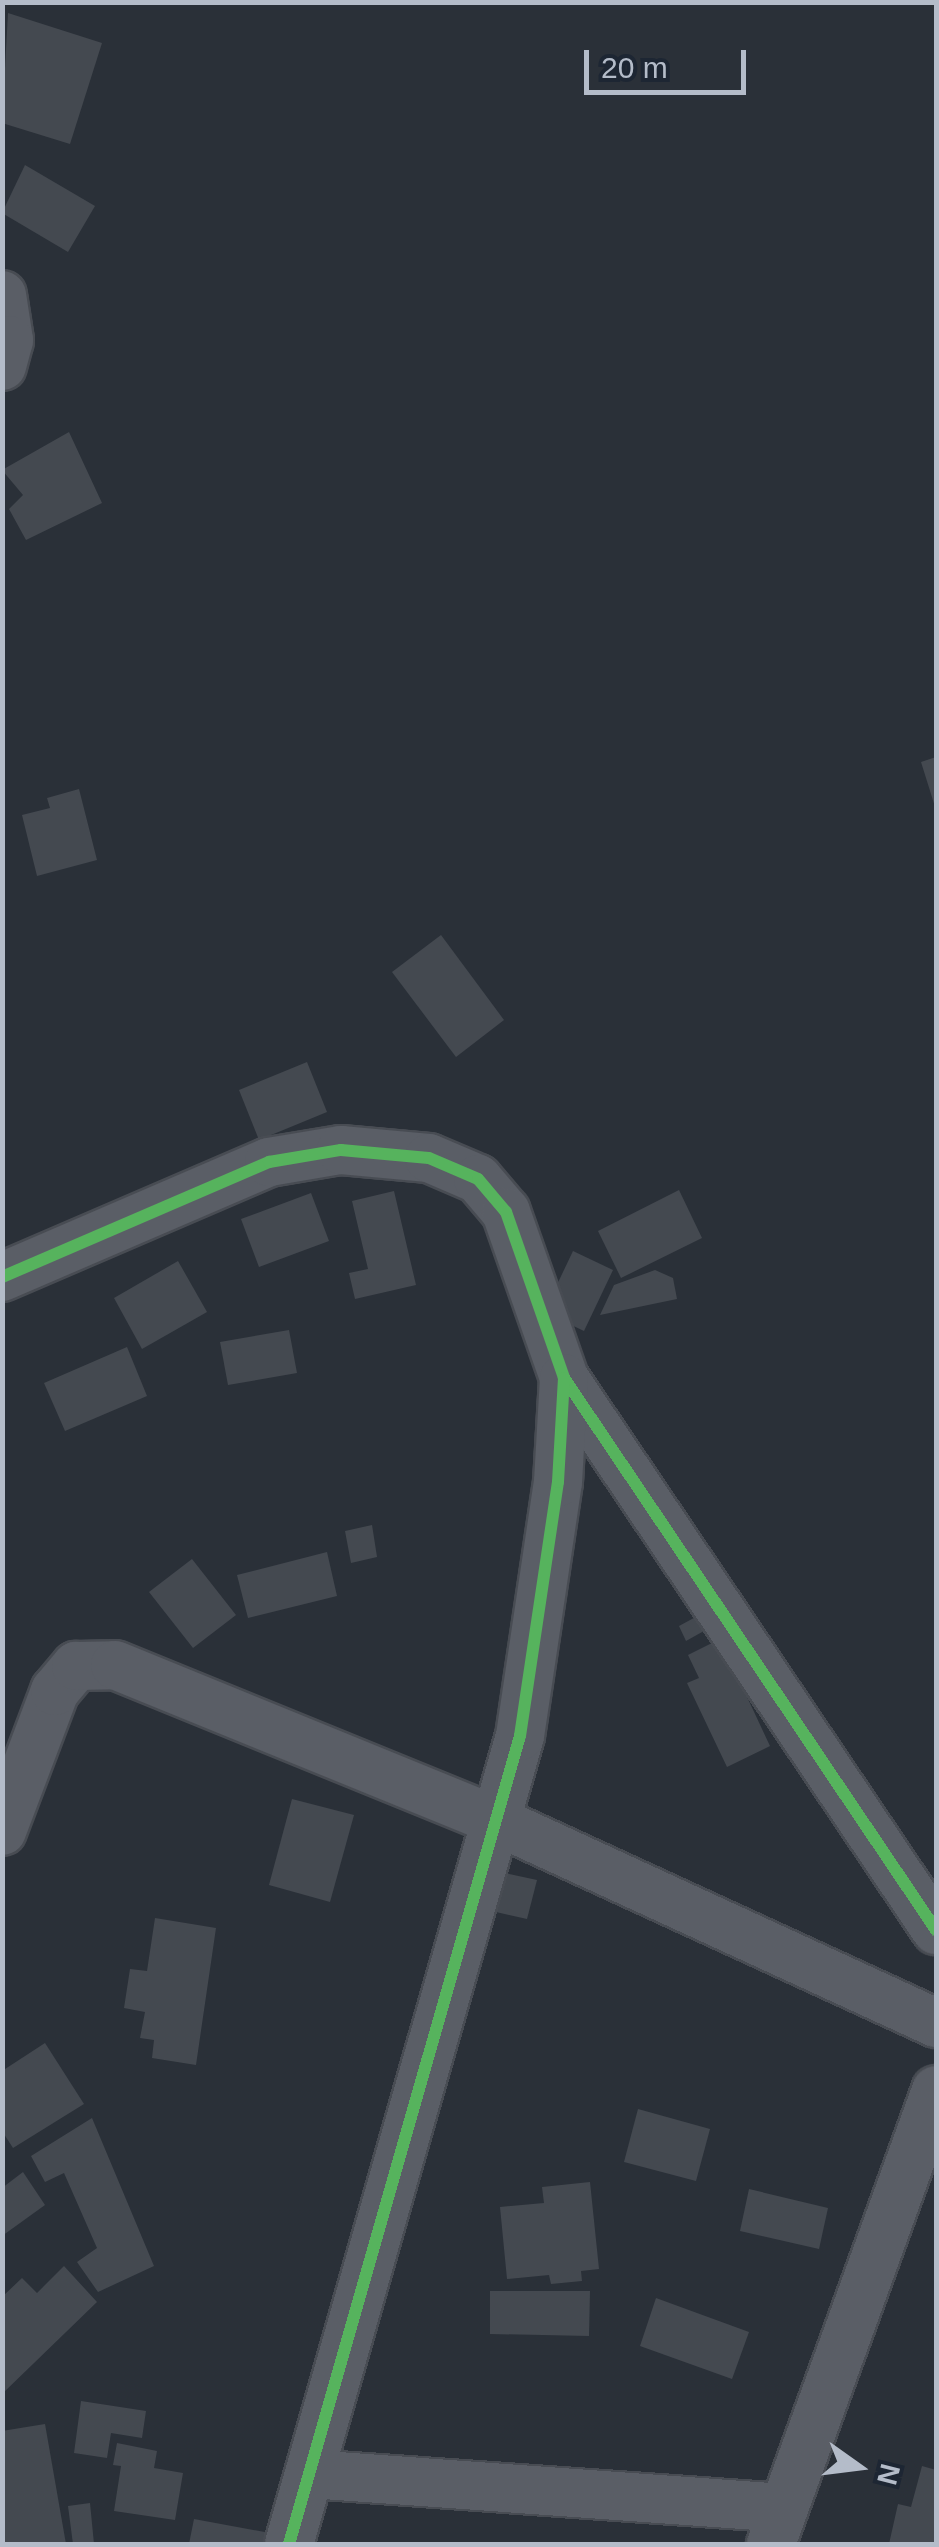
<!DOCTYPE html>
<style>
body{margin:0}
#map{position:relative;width:939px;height:2547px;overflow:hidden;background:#2a3038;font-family:Arial,sans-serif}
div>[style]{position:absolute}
.building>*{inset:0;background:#444950}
.roads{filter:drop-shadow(2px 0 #484c53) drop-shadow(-2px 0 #484c53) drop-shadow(0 2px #484c53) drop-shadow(0 -2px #484c53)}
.street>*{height:48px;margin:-24px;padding:0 24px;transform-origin:24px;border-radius:24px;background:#5a5e66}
.cycleway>*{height:12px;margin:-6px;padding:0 6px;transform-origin:6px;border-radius:6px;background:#56b35d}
span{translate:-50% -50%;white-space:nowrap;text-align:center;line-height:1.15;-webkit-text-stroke:10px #1d2633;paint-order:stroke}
.frame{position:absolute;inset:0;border:5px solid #b4bcc9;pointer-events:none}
.north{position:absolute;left:809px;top:2417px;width:100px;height:100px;-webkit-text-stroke:8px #1d2633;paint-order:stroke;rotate:104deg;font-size:28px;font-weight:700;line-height:40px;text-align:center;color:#b4bcc9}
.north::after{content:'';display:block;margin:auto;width:35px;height:45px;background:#b4bcc9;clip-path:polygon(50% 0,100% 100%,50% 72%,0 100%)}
.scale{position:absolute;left:584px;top:50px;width:162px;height:45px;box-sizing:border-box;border:5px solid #b4bcc9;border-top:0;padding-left:12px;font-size:30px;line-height:35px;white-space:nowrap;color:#b4bcc9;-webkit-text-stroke:8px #1d2633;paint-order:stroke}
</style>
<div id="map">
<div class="building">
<div style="clip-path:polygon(8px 13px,102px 43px,70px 144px,2px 123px)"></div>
<div style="clip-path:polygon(25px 165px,95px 206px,68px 252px,2px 213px)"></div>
<div style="clip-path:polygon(69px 432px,102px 503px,26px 540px,9px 509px,23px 495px,2px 470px)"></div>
<div style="clip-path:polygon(936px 757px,936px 810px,921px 762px)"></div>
<div style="clip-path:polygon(79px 789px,97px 860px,37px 876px,22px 815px,50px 808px,47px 798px)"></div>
<div style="clip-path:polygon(441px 935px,504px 1020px,456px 1057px,392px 972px)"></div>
<div style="clip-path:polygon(307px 1062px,327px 1112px,259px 1140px,239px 1090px)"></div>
<div style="clip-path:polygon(679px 1190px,702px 1238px,621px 1278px,598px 1231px)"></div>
<div style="clip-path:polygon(394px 1191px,416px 1285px,355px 1299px,349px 1273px,368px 1269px,352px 1201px)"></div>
<div style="clip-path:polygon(311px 1193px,329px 1241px,259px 1267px,241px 1219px)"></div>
<div style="clip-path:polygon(573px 1251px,613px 1270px,584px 1331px,544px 1312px)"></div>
<div style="clip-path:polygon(178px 1261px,207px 1312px,142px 1349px,114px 1298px)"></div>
<div style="clip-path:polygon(655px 1270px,673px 1278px,677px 1299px,600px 1315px,614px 1285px)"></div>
<div style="clip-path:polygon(289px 1330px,297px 1373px,228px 1385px,220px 1342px)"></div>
<div style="clip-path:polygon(127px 1347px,147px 1396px,65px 1431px,44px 1383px)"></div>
<div style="clip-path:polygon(372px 1525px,377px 1557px,351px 1563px,345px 1531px)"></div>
<div style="clip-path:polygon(327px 1552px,337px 1596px,248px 1618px,237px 1575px)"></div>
<div style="clip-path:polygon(192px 1559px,236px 1615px,193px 1648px,149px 1592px)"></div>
<div style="clip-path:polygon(703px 1613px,711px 1627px,686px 1641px,679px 1626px)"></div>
<div style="clip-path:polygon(720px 1639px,770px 1746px,727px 1767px,687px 1683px,699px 1678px,688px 1655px)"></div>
<div style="clip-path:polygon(292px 1799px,354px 1815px,330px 1902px,269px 1885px)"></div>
<div style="clip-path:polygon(505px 1873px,537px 1880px,527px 1919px,496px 1912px)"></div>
<div style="clip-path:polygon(155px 1918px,216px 1928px,196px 2065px,152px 2058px,154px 2040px,140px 2038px,145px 2012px,124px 2008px,130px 1969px,147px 1971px)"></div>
<div style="clip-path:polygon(45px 2043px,84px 2104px,13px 2148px,2px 2131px,2px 2071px)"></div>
<div style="clip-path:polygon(638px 2109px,710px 2129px,696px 2181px,624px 2162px)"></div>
<div style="clip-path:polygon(92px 2118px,154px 2266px,98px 2292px,77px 2262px,97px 2248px,64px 2173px,45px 2182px,31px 2156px)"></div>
<div style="clip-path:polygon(23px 2172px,45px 2205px,2px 2236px,2px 2188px)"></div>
<div style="clip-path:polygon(590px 2182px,599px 2269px,581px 2271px,582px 2281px,551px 2284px,549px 2275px,507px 2279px,500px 2207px,544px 2203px,542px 2187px)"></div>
<div style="clip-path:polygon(749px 2189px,828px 2208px,819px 2249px,740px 2231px)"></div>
<div style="clip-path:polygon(64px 2266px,97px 2302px,2px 2394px,2px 2297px,22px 2278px,37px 2293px)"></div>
<div style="clip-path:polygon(490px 2291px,590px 2291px,589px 2336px,490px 2334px)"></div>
<div style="clip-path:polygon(656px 2298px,749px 2332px,732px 2379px,640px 2346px)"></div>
<div style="clip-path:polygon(81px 2401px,146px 2411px,142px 2438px,111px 2433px,107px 2458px,74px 2453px)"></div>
<div style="clip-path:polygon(45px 2424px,66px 2544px,2px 2544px,2px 2431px)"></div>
<div style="clip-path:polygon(117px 2443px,157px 2451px,154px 2468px,183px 2473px,175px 2520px,114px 2511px,121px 2466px,113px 2465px)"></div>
<div style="clip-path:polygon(922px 2466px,936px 2470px,936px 2544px,889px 2544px,898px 2504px,911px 2507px)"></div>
<div style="clip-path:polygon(90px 2503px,94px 2544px,73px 2544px,68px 2506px)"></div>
<div style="clip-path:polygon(194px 2519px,270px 2533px,268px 2544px,189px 2544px)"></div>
</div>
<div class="roads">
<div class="street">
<div style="left:2px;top:295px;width:46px;rotate:81.2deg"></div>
<div style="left:9px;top:340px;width:27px;rotate:105deg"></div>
<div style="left:2px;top:1277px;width:291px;rotate:-23.3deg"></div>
<div style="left:269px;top:1162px;width:73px;rotate:-9.5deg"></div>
<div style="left:341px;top:1150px;width:88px;rotate:5.2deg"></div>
<div style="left:429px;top:1158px;width:53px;rotate:23.2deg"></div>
<div style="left:478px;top:1179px;width:43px;rotate:49.7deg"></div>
<div style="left:506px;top:1212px;width:176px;rotate:70.7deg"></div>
<div style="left:564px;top:1378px;width:666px;rotate:56.02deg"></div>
<div style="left:2px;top:1831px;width:150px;rotate:-69.3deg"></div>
<div style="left:55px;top:1691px;width:33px;rotate:-50deg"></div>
<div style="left:76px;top:1666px;width:39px;rotate:-1deg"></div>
<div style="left:115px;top:1665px;width:415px;rotate:22.2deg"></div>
<div style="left:499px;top:1822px;width:481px;rotate:24.7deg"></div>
<div style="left:310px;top:2474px;width:475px;rotate:4.1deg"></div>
<div style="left:289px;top:2544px;width:840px;rotate:-74.05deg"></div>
<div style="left:520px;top:1736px;width:257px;rotate:-81.5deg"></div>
<div style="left:558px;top:1482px;width:104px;rotate:-86.7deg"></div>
<div style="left:771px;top:2544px;width:483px;rotate:-70deg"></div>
</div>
</div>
<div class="cycleway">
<div style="left:2px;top:1277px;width:291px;rotate:-23.3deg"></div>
<div style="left:269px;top:1162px;width:73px;rotate:-9.5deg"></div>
<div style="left:341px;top:1150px;width:88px;rotate:5.2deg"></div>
<div style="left:429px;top:1158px;width:53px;rotate:23.2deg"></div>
<div style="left:478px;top:1179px;width:43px;rotate:49.7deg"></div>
<div style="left:506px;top:1212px;width:176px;rotate:70.7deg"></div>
<div style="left:564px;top:1378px;width:666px;rotate:56.02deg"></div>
<div style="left:289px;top:2544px;width:840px;rotate:-74.05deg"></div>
<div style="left:520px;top:1736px;width:257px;rotate:-81.5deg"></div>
<div style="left:558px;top:1482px;width:104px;rotate:-86.7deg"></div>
</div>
<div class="frame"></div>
<div class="north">N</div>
<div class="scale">20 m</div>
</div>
